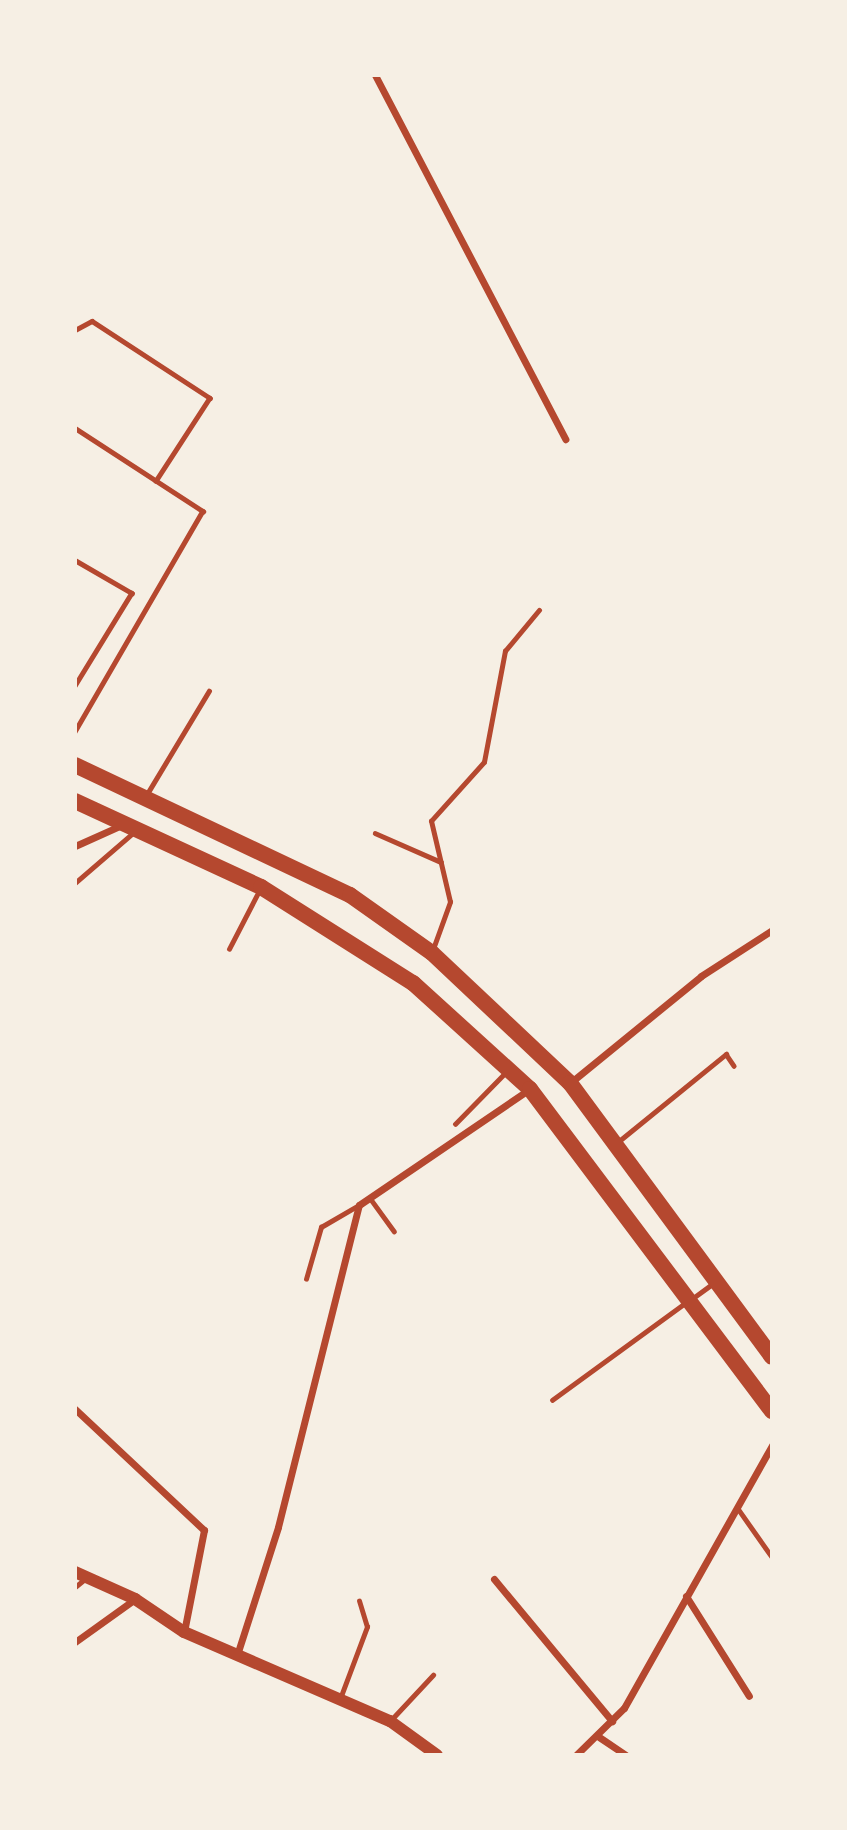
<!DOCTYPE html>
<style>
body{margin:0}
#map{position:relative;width:847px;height:1830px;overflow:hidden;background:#f6efe4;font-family:"Alegreya Sans",sans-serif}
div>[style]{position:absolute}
.service>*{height:4.5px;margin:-2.25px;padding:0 2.25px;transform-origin:2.25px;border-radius:2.25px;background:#b5482f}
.minor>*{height:7px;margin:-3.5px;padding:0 3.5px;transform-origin:3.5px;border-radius:3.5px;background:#b5482f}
.tertiary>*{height:12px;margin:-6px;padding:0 6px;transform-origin:6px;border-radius:6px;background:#b5482f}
.primary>*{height:16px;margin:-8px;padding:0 8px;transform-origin:8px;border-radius:8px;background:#b5482f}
span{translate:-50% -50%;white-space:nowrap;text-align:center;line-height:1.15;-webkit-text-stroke:5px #f6efe4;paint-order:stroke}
.frame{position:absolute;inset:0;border:77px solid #f6efe4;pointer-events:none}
</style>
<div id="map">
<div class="service">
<div style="left:75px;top:330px;width:19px;rotate:-28deg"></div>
<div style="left:92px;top:321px;width:141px;rotate:33.1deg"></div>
<div style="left:210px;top:398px;width:99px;rotate:123deg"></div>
<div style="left:75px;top:428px;width:153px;rotate:33deg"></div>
<div style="left:203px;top:511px;width:255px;rotate:120.1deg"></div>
<div style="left:75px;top:560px;width:66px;rotate:30.1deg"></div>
<div style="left:132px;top:593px;width:109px;rotate:121.5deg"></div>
<div style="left:147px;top:794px;width:120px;rotate:-59deg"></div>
<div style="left:375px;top:833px;width:72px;rotate:23.7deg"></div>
<div style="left:75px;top:883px;width:78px;rotate:-40.8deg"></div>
<div style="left:229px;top:949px;width:65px;rotate:-62.7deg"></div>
<div style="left:433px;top:949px;width:50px;rotate:-70.1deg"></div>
<div style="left:450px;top:902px;width:83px;rotate:-103.2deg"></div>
<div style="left:431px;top:821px;width:79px;rotate:-48.1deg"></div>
<div style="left:484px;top:762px;width:113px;rotate:-79.3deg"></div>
<div style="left:505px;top:651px;width:53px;rotate:-50.3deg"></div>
<div style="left:455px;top:1124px;width:73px;rotate:-45.6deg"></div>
<div style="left:619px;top:1141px;width:138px;rotate:-39.1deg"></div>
<div style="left:726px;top:1054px;width:14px;rotate:56deg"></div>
<div style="left:370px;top:1198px;width:41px;rotate:54deg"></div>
<div style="left:306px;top:1279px;width:54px;rotate:-73.9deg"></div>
<div style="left:321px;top:1227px;width:44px;rotate:-30.1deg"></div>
<div style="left:693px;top:1298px;width:26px;rotate:-36deg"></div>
<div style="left:552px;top:1400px;width:165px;rotate:-36.1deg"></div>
<div style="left:739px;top:1510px;width:57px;rotate:54.9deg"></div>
<div style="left:75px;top:1587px;width:13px;rotate:-39deg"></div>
<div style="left:341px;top:1696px;width:74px;rotate:-69.4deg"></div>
<div style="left:367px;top:1627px;width:27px;rotate:-107deg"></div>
<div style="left:390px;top:1721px;width:63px;rotate:-46.9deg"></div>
</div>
<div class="minor">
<div style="left:375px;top:75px;width:411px;rotate:62.4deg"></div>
<div style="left:75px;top:846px;width:51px;rotate:-24.1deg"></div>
<div style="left:570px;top:1083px;width:169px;rotate:-39.2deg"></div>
<div style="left:701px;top:976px;width:85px;rotate:-32.9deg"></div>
<div style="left:75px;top:1409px;width:177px;rotate:43.2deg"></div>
<div style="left:204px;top:1530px;width:104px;rotate:101.1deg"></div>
<div style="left:494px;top:1579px;width:185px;rotate:50.3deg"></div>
<div style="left:686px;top:1596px;width:118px;rotate:57.8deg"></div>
<div style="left:75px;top:1642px;width:74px;rotate:-35.6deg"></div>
<div style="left:237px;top:1655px;width:134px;rotate:-72.2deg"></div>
<div style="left:278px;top:1527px;width:332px;rotate:-75.9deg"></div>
<div style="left:359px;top:1205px;width:207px;rotate:-34.2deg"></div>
<div style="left:599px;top:1737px;width:32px;rotate:34deg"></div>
<div style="left:576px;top:1755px;width:67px;rotate:-44.4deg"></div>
<div style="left:624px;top:1708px;width:302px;rotate:-60.6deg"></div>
</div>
<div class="tertiary">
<div style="left:75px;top:1572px;width:66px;rotate:24.2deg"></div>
<div style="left:135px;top:1599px;width:59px;rotate:34deg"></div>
<div style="left:184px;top:1632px;width:224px;rotate:23.4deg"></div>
<div style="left:390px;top:1721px;width:58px;rotate:35.9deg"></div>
</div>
<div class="primary">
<div style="left:75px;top:765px;width:304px;rotate:25.3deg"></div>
<div style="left:350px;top:895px;width:100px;rotate:35.3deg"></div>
<div style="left:432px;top:953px;width:190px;rotate:43.3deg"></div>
<div style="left:570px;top:1083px;width:340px;rotate:53.6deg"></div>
<div style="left:75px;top:801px;width:205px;rotate:24.8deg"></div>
<div style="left:261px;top:887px;width:180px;rotate:32.3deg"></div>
<div style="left:413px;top:983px;width:158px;rotate:42.2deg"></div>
<div style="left:530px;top:1089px;width:403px;rotate:53.1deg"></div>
</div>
<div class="frame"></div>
</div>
